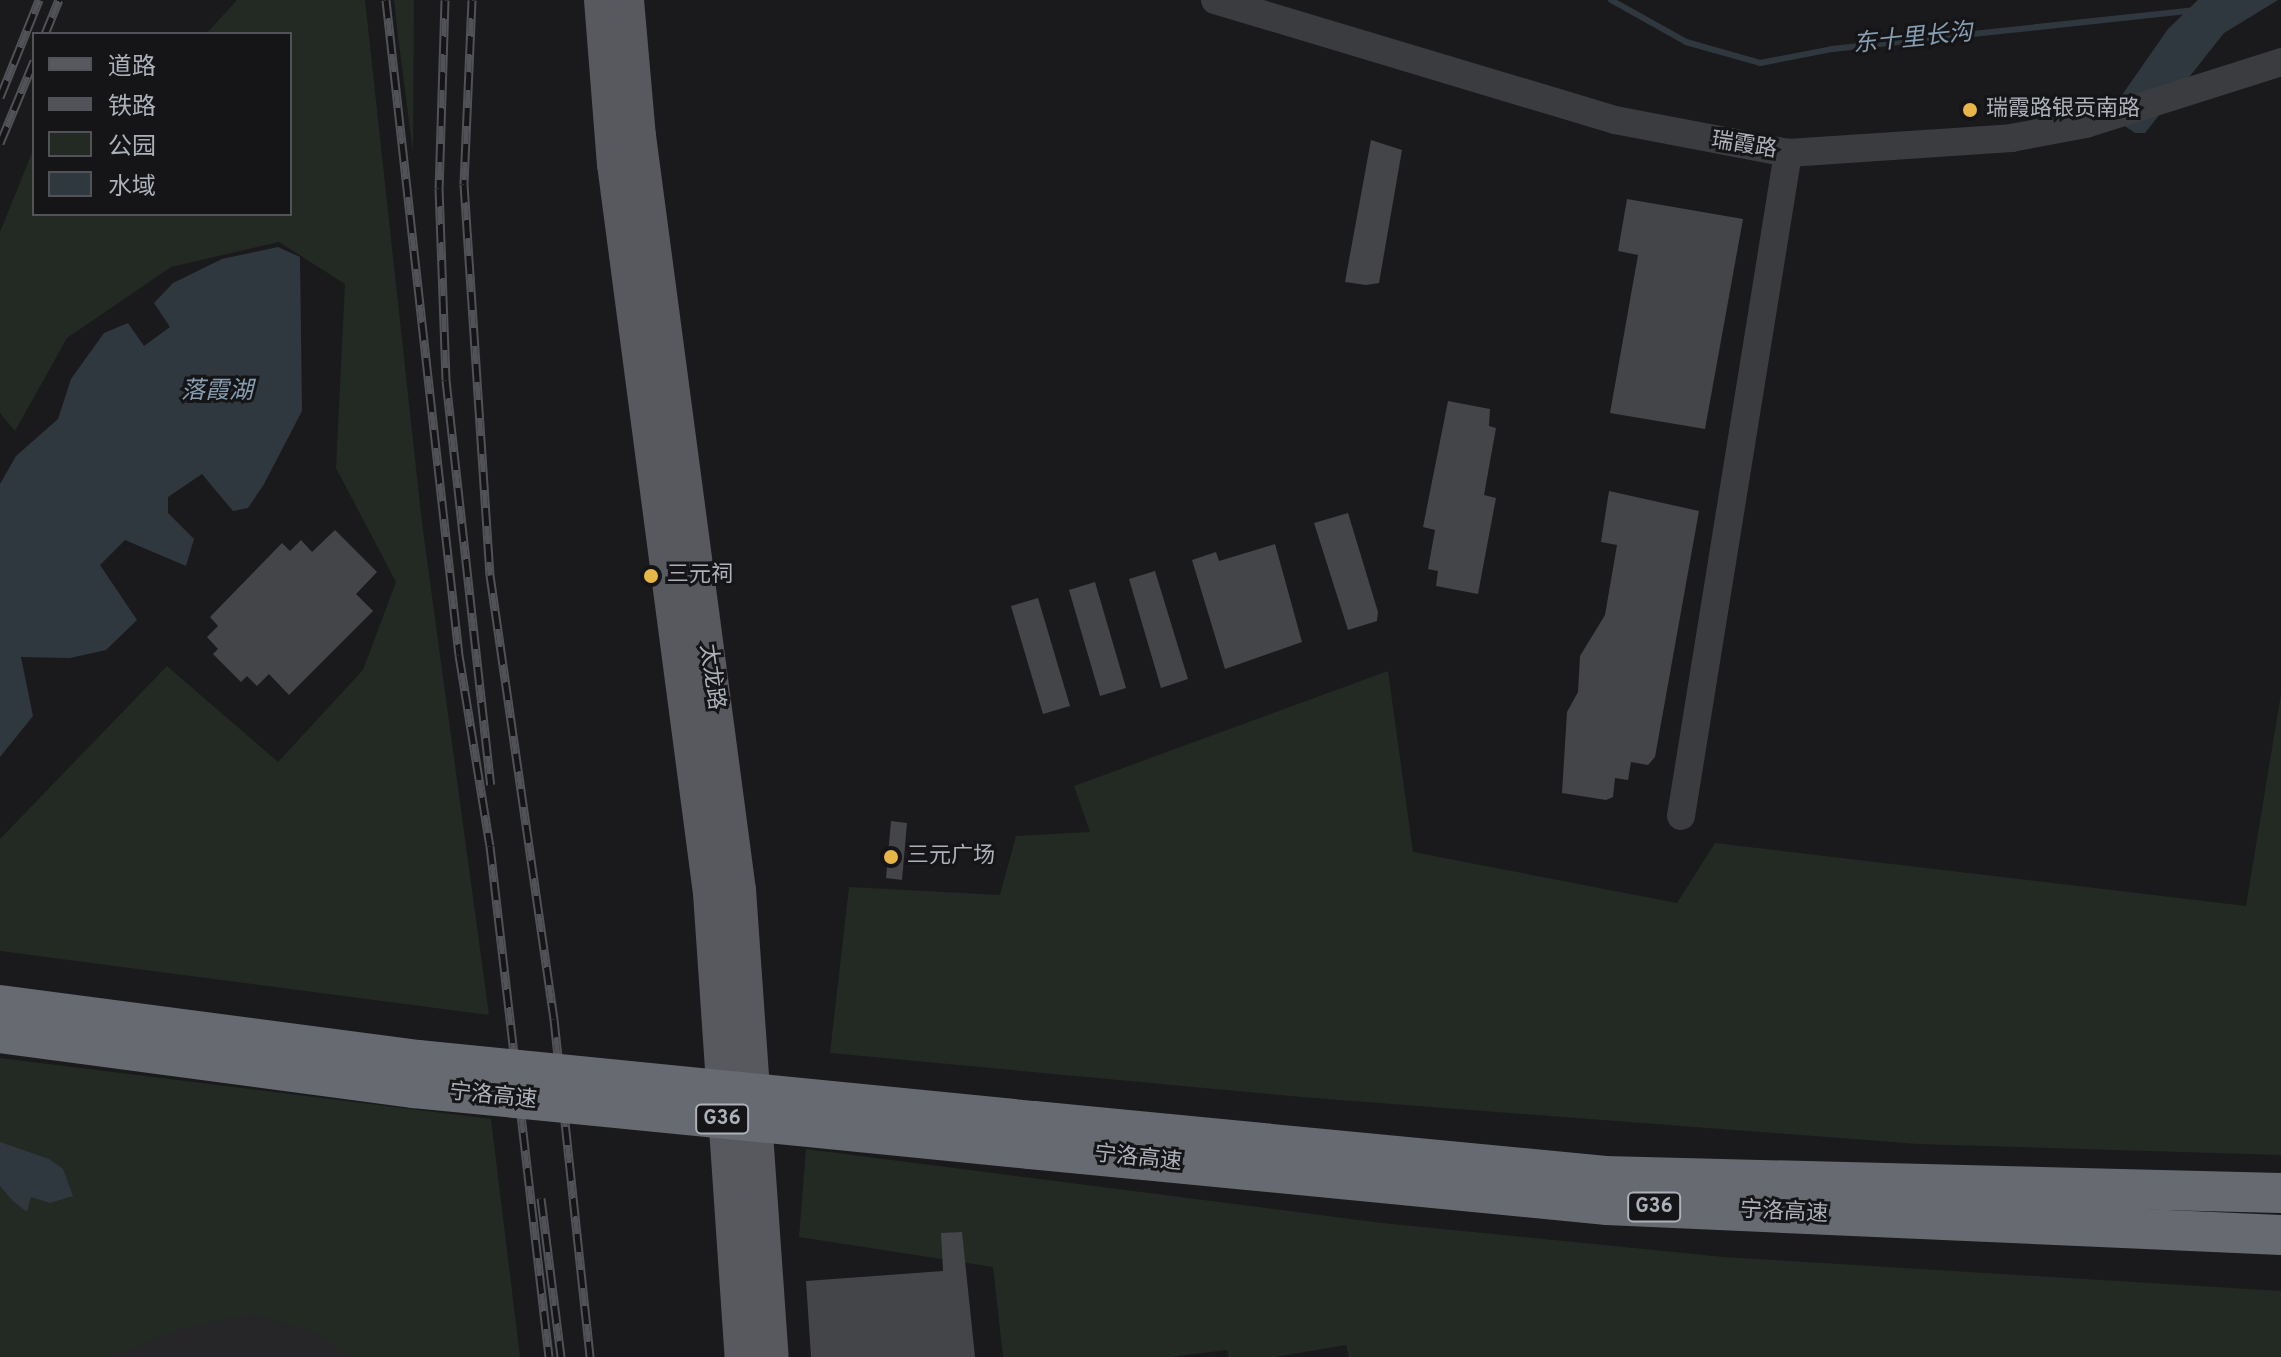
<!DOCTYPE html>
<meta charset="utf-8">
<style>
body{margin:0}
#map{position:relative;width:2281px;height:1357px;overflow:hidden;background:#1a1a1c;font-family:Overpass,"Noto Sans SC",sans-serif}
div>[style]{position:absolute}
.built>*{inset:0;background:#262629}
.green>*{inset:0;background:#222a23}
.water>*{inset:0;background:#30383f}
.stream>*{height:6px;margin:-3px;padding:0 3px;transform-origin:3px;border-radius:3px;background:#30383f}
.building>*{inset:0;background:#444549}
.minor>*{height:28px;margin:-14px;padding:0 14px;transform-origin:14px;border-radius:14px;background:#3b3c40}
.major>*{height:34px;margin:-17px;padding:0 17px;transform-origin:17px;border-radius:17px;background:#57595f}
.highway>*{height:40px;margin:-20px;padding:0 20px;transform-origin:20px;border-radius:20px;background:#676a71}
.rail>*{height:9px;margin-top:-4.5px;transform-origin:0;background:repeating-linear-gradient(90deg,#151517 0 18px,#505257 0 36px);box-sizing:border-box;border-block:2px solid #505257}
.highway-bridge>*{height:40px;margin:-20px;padding:0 20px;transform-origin:20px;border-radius:20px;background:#676a71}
.dots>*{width:22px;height:22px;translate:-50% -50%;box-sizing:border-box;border:4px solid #151517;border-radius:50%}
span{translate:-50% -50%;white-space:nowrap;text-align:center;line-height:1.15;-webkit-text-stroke:6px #151517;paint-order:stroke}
.shield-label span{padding:2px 6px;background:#151517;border:2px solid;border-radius:6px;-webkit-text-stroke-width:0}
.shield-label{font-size:20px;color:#adb1ba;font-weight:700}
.poi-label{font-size:22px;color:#adb1ba}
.left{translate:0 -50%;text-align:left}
.street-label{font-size:22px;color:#adb1ba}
.water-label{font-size:24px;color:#879db2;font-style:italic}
.legend{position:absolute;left:32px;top:32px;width:260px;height:184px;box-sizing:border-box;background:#151517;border:2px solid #525358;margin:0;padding:10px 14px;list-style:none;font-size:24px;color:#adb1ba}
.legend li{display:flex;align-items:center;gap:16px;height:40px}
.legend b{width:40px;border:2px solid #525358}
</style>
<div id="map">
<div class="built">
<div style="clip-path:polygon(374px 1297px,429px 1357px,78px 1357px,187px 1319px)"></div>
</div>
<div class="green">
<div style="clip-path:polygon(237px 0,365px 0,422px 523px,489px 1015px,0 951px,0 839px,167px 666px,278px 762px,363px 670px,396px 582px,336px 468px,345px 284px,279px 242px,171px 267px,67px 338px,15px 431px,0 413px,0 232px,34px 148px,34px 214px,290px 214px,290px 34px,206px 34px)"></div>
<div style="clip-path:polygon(394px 0,414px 0,413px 153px,398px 36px)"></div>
<div style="clip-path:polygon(1388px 671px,1413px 852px,1677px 903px,1715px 843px,2246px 906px,2281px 694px,2281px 1155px,1918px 1144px,1301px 1097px,830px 1053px,849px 887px,1000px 895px,1016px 836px,1090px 832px,1074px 786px)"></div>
<div style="clip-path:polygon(0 1058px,491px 1119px,520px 1357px,349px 1357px,315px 1332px,253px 1314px,188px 1327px,107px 1357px,0 1357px)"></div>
<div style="clip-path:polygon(806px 1149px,1382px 1223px,1724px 1257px,2281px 1291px,2281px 1357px,1349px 1357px,1346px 1345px,1275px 1357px,1229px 1357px,1227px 1350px,1171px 1357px,1003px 1357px,993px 1267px,799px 1237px)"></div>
</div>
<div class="water">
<div style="clip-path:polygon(2198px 0,2278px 0,2224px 33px,2145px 133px,2135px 133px,2113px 118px,2115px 105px,2168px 29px)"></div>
<div style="clip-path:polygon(278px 247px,300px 257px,302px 411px,264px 484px,248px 508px,233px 511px,202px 474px,168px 497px,168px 513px,194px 539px,186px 566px,125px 540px,100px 565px,137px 620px,106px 650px,70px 658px,21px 657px,33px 716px,0 757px,0 484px,16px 456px,58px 419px,71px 379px,104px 333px,128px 323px,144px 346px,170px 327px,154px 303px,173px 283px,222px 259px)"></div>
<div style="clip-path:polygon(0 1142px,49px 1159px,63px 1169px,73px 1196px,50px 1203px,31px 1197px,27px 1212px,13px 1201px,0 1186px)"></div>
</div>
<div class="stream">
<div style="left:1611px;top:0;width:86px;rotate:29.2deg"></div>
<div style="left:1686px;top:42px;width:77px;rotate:15.8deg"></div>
<div style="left:1760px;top:63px;width:73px;rotate:-11deg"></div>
<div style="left:1832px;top:49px;width:364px;rotate:-6.1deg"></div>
</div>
<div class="building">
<div style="clip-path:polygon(1371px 140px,1402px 150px,1379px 283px,1366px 285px,1345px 282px)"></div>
<div style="clip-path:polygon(1627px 199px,1743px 219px,1705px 429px,1610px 413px,1638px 255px,1618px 251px)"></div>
<div style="clip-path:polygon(1448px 401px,1490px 409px,1489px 426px,1496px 428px,1484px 495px,1496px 498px,1478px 594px,1436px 586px,1438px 571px,1428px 569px,1435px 530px,1423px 527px)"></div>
<div style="clip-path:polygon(1609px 491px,1699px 511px,1655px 757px,1648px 765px,1631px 762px,1628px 780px,1615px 778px,1613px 797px,1606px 800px,1562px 793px,1567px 712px,1578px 692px,1580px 656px,1605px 615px,1617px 545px,1601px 542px)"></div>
<div style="clip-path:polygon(1348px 513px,1378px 612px,1377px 621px,1348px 630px,1314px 523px)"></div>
<div style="clip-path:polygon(335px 530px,377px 572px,356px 594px,373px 611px,289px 695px,269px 674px,257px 686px,247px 676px,241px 682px,213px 654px,218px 649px,207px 637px,218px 626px,210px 617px,282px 543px,290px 551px,301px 540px,312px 552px)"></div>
<div style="clip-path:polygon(1275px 544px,1302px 642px,1225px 669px,1192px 560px,1216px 552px,1219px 561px)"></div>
<div style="clip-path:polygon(1155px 571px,1188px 679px,1161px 688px,1129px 579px)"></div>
<div style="clip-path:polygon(1095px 582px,1126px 688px,1100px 696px,1069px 590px)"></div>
<div style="clip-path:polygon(1038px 598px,1070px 706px,1043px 714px,1011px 606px)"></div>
<div style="clip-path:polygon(891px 821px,907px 823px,902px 880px,886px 878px)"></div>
<div style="clip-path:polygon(962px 1232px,975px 1357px,811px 1357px,806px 1281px,943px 1271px,941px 1233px)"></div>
</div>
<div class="minor">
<div style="left:1215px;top:0;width:418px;rotate:16.7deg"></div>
<div style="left:1615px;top:120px;width:176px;rotate:10.8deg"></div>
<div style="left:1788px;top:153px;width:224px;rotate:-3.8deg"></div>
<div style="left:2011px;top:138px;width:76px;rotate:-10.6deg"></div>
<div style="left:2086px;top:124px;width:205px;rotate:-17.6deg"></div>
<div style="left:1681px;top:816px;width:672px;rotate:-80.83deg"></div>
</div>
<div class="major">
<div style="left:601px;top:0;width:165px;rotate:85.5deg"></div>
<div style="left:614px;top:164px;width:735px;rotate:82.5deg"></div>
<div style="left:710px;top:893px;width:465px;rotate:86.1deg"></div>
<div style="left:627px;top:0;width:137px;rotate:85deg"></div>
<div style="left:639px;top:136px;width:761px;rotate:82.45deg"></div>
<div style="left:739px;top:890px;width:468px;rotate:86deg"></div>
</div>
<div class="highway">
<div style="left:0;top:1005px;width:422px;rotate:7.5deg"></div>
<div style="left:0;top:1033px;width:418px;rotate:7.6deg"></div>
<div style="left:1034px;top:1121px;width:574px;rotate:5.5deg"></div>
<div style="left:1605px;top:1176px;width:676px;rotate:1.44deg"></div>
<div style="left:1030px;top:1149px;width:580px;rotate:5.54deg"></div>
<div style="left:1607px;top:1205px;width:675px;rotate:2.55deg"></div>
</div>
<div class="rail">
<div style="left:386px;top:0;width:659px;rotate:83.64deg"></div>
<div style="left:459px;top:655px;width:193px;rotate:80.8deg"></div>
<div style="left:490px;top:846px;width:514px;rotate:83.41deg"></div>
<div style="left:445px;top:0;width:188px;rotate:91.8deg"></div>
<div style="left:439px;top:188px;width:192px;rotate:87.9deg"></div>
<div style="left:446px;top:380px;width:407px;rotate:83.7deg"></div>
<div style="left:472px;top:0;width:184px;rotate:92.5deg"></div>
<div style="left:464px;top:184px;width:392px;rotate:86.2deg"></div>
<div style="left:490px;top:575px;width:449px;rotate:81.8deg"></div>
<div style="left:554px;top:1019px;width:340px;rotate:83.9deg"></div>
<div style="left:45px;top:34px;width:37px;rotate:-68deg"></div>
<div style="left:0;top:97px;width:105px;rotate:-68.1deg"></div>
<div style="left:0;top:143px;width:89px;rotate:-67.5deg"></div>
<div style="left:541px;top:1198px;width:160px;rotate:82.8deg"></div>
</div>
<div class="highway-bridge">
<div style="left:418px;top:1060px;width:619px;rotate:5.66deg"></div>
<div style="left:414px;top:1088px;width:619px;rotate:5.66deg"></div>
</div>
<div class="dots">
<div style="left:1970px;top:110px;background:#e6b648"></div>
<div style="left:651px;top:576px;background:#e6b648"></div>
<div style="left:891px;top:857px;background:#e6b648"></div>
</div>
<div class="shield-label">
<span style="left:722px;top:1119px">G36</span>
<span style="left:1654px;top:1207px">G36</span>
</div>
<div class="poi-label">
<span class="left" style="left:1986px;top:110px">瑞霞路·银贡南路</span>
<span class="left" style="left:667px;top:576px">三元祠</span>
<span class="left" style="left:907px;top:857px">三元广场</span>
</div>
<div class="street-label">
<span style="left:1744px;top:146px;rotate:9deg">瑞霞路</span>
<span style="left:711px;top:677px;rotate:82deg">太龙路</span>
<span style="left:493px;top:1097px;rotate:6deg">宁洛高速</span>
<span style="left:1138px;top:1159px;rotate:6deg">宁洛高速</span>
<span style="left:1784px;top:1213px;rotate:3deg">宁洛高速</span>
</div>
<div class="water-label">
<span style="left:1913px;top:40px;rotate:-6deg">东十里长沟</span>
<span style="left:217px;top:393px">落霞湖</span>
</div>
<ul class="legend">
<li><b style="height:10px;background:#57595f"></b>道路</li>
<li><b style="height:10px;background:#505257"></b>铁路</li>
<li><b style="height:22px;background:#222a23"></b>公园</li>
<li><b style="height:22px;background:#30383f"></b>水域</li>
</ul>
</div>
